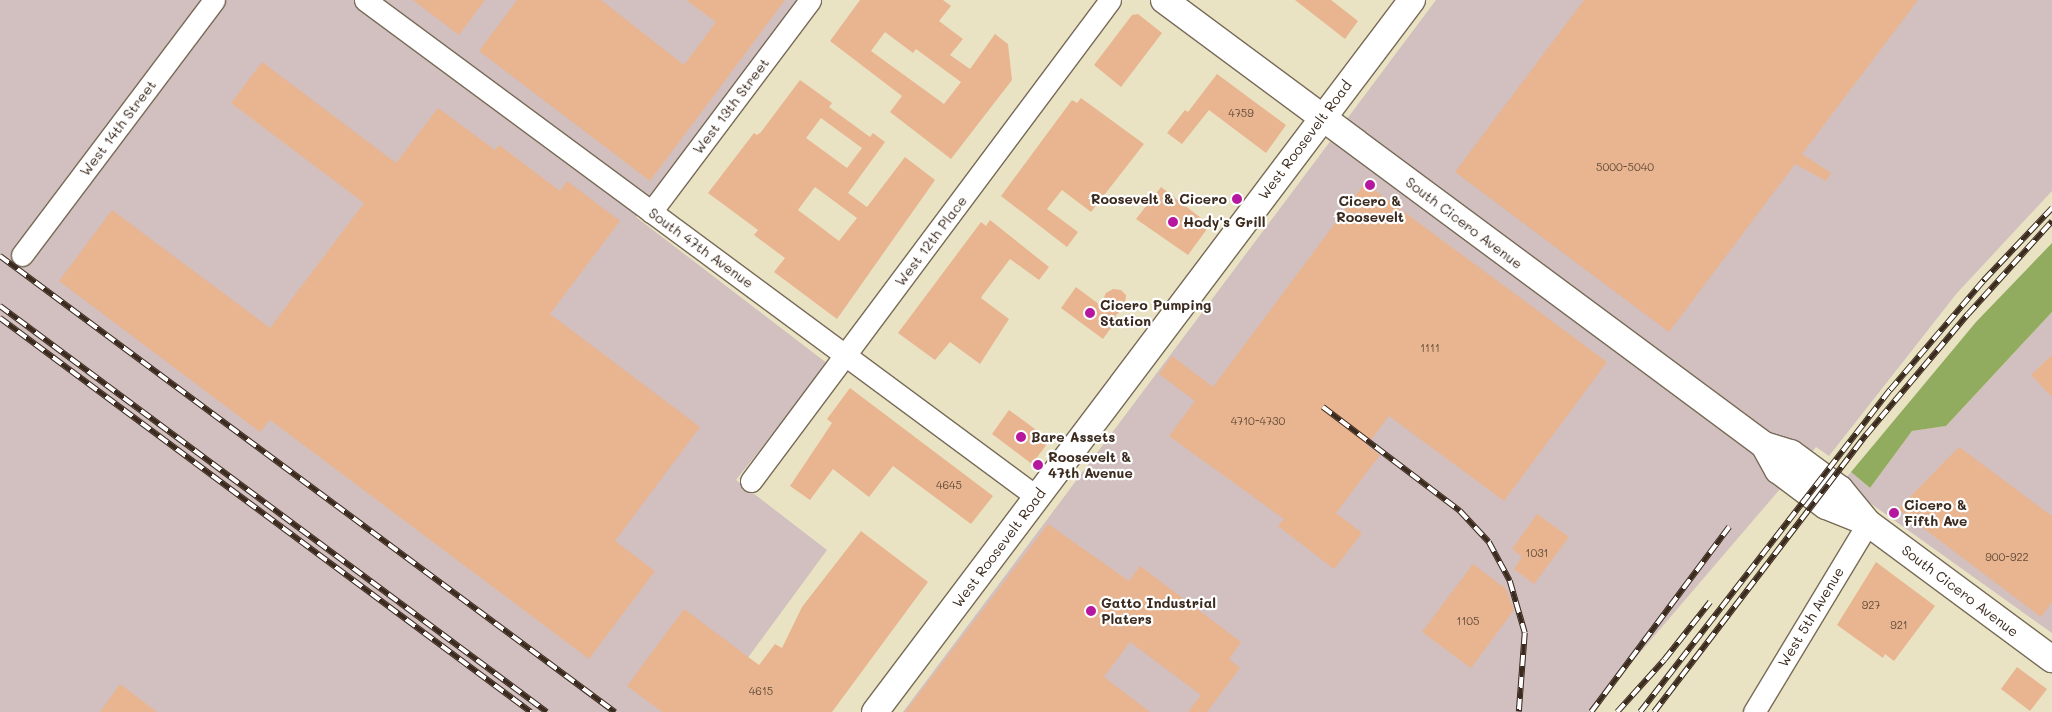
<!DOCTYPE html>
<style>
body{margin:0}
#map{position:relative;width:2052px;height:712px;overflow:hidden;background:#e9e3c3;font-family:Mali,sans-serif}
div>[style]{position:absolute}
.industrial>*{inset:0;background:#d2bfbf}
.forest>*{inset:0;background:#92ac5f}
.building>*{inset:0;background:#e8b590}
.roads{filter:drop-shadow(1px 0 #786b58) drop-shadow(-1px 0 #786b58) drop-shadow(0 1px #786b58) drop-shadow(0 -1px #786b58)}
.minor>*{height:21px;margin:-10.5px;padding:0 10.5px;transform-origin:10.5px;border-radius:10.5px;background:#fff}
.major>*{height:26px;margin:-13px;padding:0 13px;transform-origin:13px;border-radius:13px;background:#fff}
.rail>*{height:5.5px;margin-top:-2.75px;transform-origin:0;background:repeating-linear-gradient(90deg,#fff 0 11px,#3b2a1e 0 22px);box-sizing:border-box;border-block:1px solid #3b2a1e}
.dots>*{width:14px;height:14px;translate:-50% -50%;box-sizing:border-box;border:2px solid #fff;border-radius:50%}
span{translate:-50% -50%;white-space:nowrap;text-align:center;line-height:1.15;-webkit-text-stroke:4.5px #fff;paint-order:stroke}
.number-label{font-size:11px;color:#664d3a}
.number-label span{-webkit-text-stroke-width:0}
.street-label{font-size:14px;color:#3b2a1e}
.poi-label{font-size:14px;color:#3b2a1e;font-weight:700}
.right{translate:-100% -50%;text-align:right}
.left{translate:0 -50%;text-align:left}
</style>
<div id="map">
<div class="industrial">
<div style="clip-path:polygon(0 0,797px 0,636px 217px,828px 364px,736px 480px,827px 550px,708px 712px,0 712px)"></div>
<div style="clip-path:polygon(1436px 0,2052px 0,2052px 191px,1957px 293px,1829px 456px,1816px 447px,1589px 712px,903px 712px)"></div>
<div style="clip-path:polygon(2052px 312px,2052px 633px,1842px 483px,1851px 472px,1870px 488px,1912px 431px,1946px 426px)"></div>
</div>
<div class="forest">
<div style="clip-path:polygon(2052px 243px,2052px 312px,1946px 426px,1912px 431px,1870px 488px,1851px 472px,1976px 322px)"></div>
</div>
<div class="building">
<div style="clip-path:polygon(413px 0,485px 0,459px 35px)"></div>
<div style="clip-path:polygon(517px 0,601px 0,684px 65px,716px 22px,686px 0,785px 0,650px 181px,479px 51px)"></div>
<div style="clip-path:polygon(evenodd,860px 0,943px 0,951px 6px,939px 21px,963px 39px,950px 55px,970px 69px,995px 34px,1008px 44px,1012px 80px,951px 159px,890px 112px,902px 96px,830px 41px,860px 0,885px 32px,913px 53px,916px 49px,961px 82px,944px 104px,871px 51px,885px 32px)"></div>
<div style="clip-path:polygon(1295px 0,1331px 0,1358px 21px,1345px 39px)"></div>
<div style="clip-path:polygon(1584px 0,1918px 0,1802px 154px,1831px 173px,1826px 181px,1795px 164px,1669px 332px,1455px 172px)"></div>
<div style="clip-path:polygon(1138px 14px,1162px 33px,1121px 87px,1094px 65px,1132px 15px)"></div>
<div style="clip-path:polygon(262px 62px,396px 163px,438px 108px,495px 150px,499px 145px,560px 191px,567px 181px,620px 221px,550px 314px,700px 427px,615px 541px,655px 571px,589px 659px,270px 420px,260px 432px,59px 281px,112px 210px,270px 328px,364px 203px,231px 103px)"></div>
<div style="clip-path:polygon(1217px 74px,1286px 125px,1266px 153px,1209px 110px,1182px 144px,1167px 133px,1185px 110px,1188px 112px)"></div>
<div style="clip-path:polygon(evenodd,800px 80px,832px 103px,829px 107px,870px 137px,873px 133px,885px 142px,848px 193px,867px 207px,905px 157px,935px 180px,837px 319px,774px 272px,785px 258px,754px 235px,758px 230px,708px 193px,754px 133px,757px 135px,761px 132px,800px 80px,821px 118px,862px 148px,847px 168px,806px 138px,821px 118px,800px 80px,815px 187px,857px 218px,839px 241px,798px 210px,815px 187px)"></div>
<div style="clip-path:polygon(1081px 98px,1144px 144px,1091px 212px,1062px 190px,1047px 209px,1078px 232px,1067px 247px,1001px 196px,1072px 100px,1077px 103px)"></div>
<div style="clip-path:polygon(1365px 183px,1607px 362px,1504px 501px,1389px 416px,1367px 445px,1380px 455px,1336px 513px,1362px 533px,1334px 569px,1278px 526px,1284px 519px,1169px 436px,1195px 401px,1159px 374px,1172px 356px,1213px 387px)"></div>
<div style="clip-path:polygon(1161px 187px,1210px 225px,1188px 255px,1136px 219px)"></div>
<div style="clip-path:polygon(990px 220px,1049px 267px,1039px 280px,1010px 259px,982px 296px,981px 298px,1009px 319px,980px 364px,950px 342px,935px 360px,898px 333px,981px 222px,986px 226px)"></div>
<div style="clip-path:polygon(1076px 287px,1100px 305px,1106px 293px,1113px 289px,1121px 290px,1126px 295px,1125px 307px,1115px 316px,1118px 318px,1103px 339px,1061px 308px)"></div>
<div style="clip-path:polygon(2052px 355px,2052px 397px,2031px 375px)"></div>
<div style="clip-path:polygon(850px 388px,993px 496px,971px 524px,893px 466px,869px 497px,833px 469px,810px 500px,790px 486px,832px 423px,827px 419px)"></div>
<div style="clip-path:polygon(1009px 410px,1050px 440px,1032px 464px,992px 434px)"></div>
<div style="clip-path:polygon(1959px 447px,2052px 516px,2052px 602px,2041px 617px,1898px 509px)"></div>
<div style="clip-path:polygon(1537px 514px,1569px 537px,1534px 584px,1514px 569px,1522px 557px,1512px 549px)"></div>
<div style="clip-path:polygon(1048px 524px,1129px 581px,1140px 566px,1241px 642px,1229px 659px,1240px 668px,1207px 712px,1188px 712px,1201px 695px,1130px 642px,1104px 677px,1150px 712px,905px 712px)"></div>
<div style="clip-path:polygon(861px 531px,928px 582px,832px 712px,662px 712px,627px 686px,684px 609px,759px 665px,775px 644px,782px 648px,802px 607px)"></div>
<div style="clip-path:polygon(1876px 562px,1935px 606px,1894px 661px,1885px 654px,1883px 658px,1837px 625px)"></div>
<div style="clip-path:polygon(1473px 564px,1506px 589px,1514px 610px,1471px 668px,1422px 632px)"></div>
<div style="clip-path:polygon(2017px 667px,2047px 689px,2030px 711px,2001px 689px)"></div>
<div style="clip-path:polygon(120px 684px,157px 712px,100px 712px)"></div>
</div>
<div class="roads">
<div class="minor">
<div style="left:365px;top:0;width:836px;rotate:36.49deg"></div>
<div style="left:651px;top:212px;width:265px;rotate:-53.1deg"></div>
<div style="left:22px;top:255px;width:319px;rotate:-53deg"></div>
<div style="left:751px;top:481px;width:600px;rotate:-53.26deg"></div>
<div style="left:1754px;top:712px;width:221px;rotate:-58.9deg"></div>
</div>
<div class="major">
<div style="left:1164px;top:0;width:747px;rotate:36.56deg"></div>
<div style="left:1764px;top:445px;width:28px;rotate:17deg"></div>
<div style="left:1791px;top:453px;width:61px;rotate:36.3deg"></div>
<div style="left:1840px;top:489px;width:44px;rotate:50.5deg"></div>
<div style="left:1868px;top:523px;width:229px;rotate:36.5deg"></div>
<div style="left:1764px;top:445px;width:29px;rotate:61deg"></div>
<div style="left:1778px;top:470px;width:60px;rotate:36.9deg"></div>
<div style="left:1826px;top:506px;width:43px;rotate:21.8deg"></div>
<div style="left:875px;top:712px;width:892px;rotate:-52.98deg"></div>
</div>
</div>
<div class="rail">
<div style="left:0;top:256px;width:766px;rotate:36.56deg"></div>
<div style="left:0;top:306px;width:681px;rotate:36.58deg"></div>
<div style="left:0;top:318px;width:661px;rotate:36.58deg"></div>
<div style="left:1323px;top:407px;width:172px;rotate:37.2deg"></div>
<div style="left:1460px;top:511px;width:42px;rotate:46.9deg"></div>
<div style="left:1489px;top:542px;width:44px;rotate:61.7deg"></div>
<div style="left:1510px;top:581px;width:54px;rotate:73.9deg"></div>
<div style="left:1525px;top:633px;width:79px;rotate:94.3deg"></div>
<div style="left:1591px;top:712px;width:231px;rotate:-53.3deg"></div>
<div style="left:1617px;top:712px;width:70px;rotate:-47.9deg"></div>
<div style="left:1664px;top:660px;width:74px;rotate:-51.6deg"></div>
<div style="left:1640px;top:712px;width:408px;rotate:-52.2deg"></div>
<div style="left:1890px;top:390px;width:145px;rotate:-49.5deg"></div>
<div style="left:1984px;top:280px;width:99px;rotate:-46.6deg"></div>
<div style="left:1654px;top:712px;width:349px;rotate:-52.6deg"></div>
<div style="left:1866px;top:435px;width:158px;rotate:-49.9deg"></div>
<div style="left:1968px;top:314px;width:125px;rotate:-47.9deg"></div>
</div>
<div class="dots">
<div style="left:1370px;top:185px;background:#b5179e"></div>
<div style="left:1237px;top:199px;background:#b5179e"></div>
<div style="left:1173px;top:222px;background:#b5179e"></div>
<div style="left:1090px;top:313px;background:#b5179e"></div>
<div style="left:1021px;top:437px;background:#b5179e"></div>
<div style="left:1038px;top:465px;background:#b5179e"></div>
<div style="left:1894px;top:513px;background:#b5179e"></div>
<div style="left:1091px;top:611px;background:#b5179e"></div>
</div>
<div class="number-label">
<span style="left:1241px;top:113px">4759</span>
<span style="left:1625px;top:167px">5000-5040</span>
<span style="left:1430px;top:348px">1111</span>
<span style="left:1258px;top:421px">4710-4730</span>
<span style="left:949px;top:485px">4645</span>
<span style="left:1537px;top:553px">1031</span>
<span style="left:2007px;top:557px">900-922</span>
<span style="left:1871px;top:605px">927</span>
<span style="left:1468px;top:621px">1105</span>
<span style="left:1899px;top:625px">921</span>
<span style="left:761px;top:691px">4615</span>
</div>
<div class="street-label">
<span style="left:731px;top:106px;rotate:-53deg">West 13th Street</span>
<span style="left:118px;top:128px;rotate:-53deg">West 14th Street</span>
<span style="left:1305px;top:140px;rotate:-53deg">West Roosevelt Road</span>
<span style="left:1464px;top:223px;rotate:37deg">South Cicero Avenue</span>
<span style="left:931px;top:241px;rotate:-53deg">West 12th Place</span>
<span style="left:701px;top:248px;rotate:36deg">South 47th Avenue</span>
<span style="left:999px;top:548px;rotate:-53deg">West Roosevelt Road</span>
<span style="left:1960px;top:591px;rotate:37deg">South Cicero Avenue</span>
<span style="left:1811px;top:617px;rotate:-59deg">West 5th Avenue</span>
</div>
<div class="poi-label">
<span class="right" style="left:1227px;top:199px">Roosevelt &amp; Cicero</span>
<span style="left:1370px;top:209px">Cicero &amp;<br>Roosevelt</span>
<span class="left" style="left:1183px;top:222px">Hody's Grill</span>
<span class="left" style="left:1100px;top:313px">Cicero Pumping<br>Station</span>
<span class="left" style="left:1031px;top:437px">Bare Assets</span>
<span class="left" style="left:1048px;top:465px">Roosevelt &amp;<br>47th Avenue</span>
<span class="left" style="left:1904px;top:513px">Cicero &amp;<br>Fifth Ave</span>
<span class="left" style="left:1101px;top:611px">Gatto Industrial<br>Platers</span>
</div>
</div>
